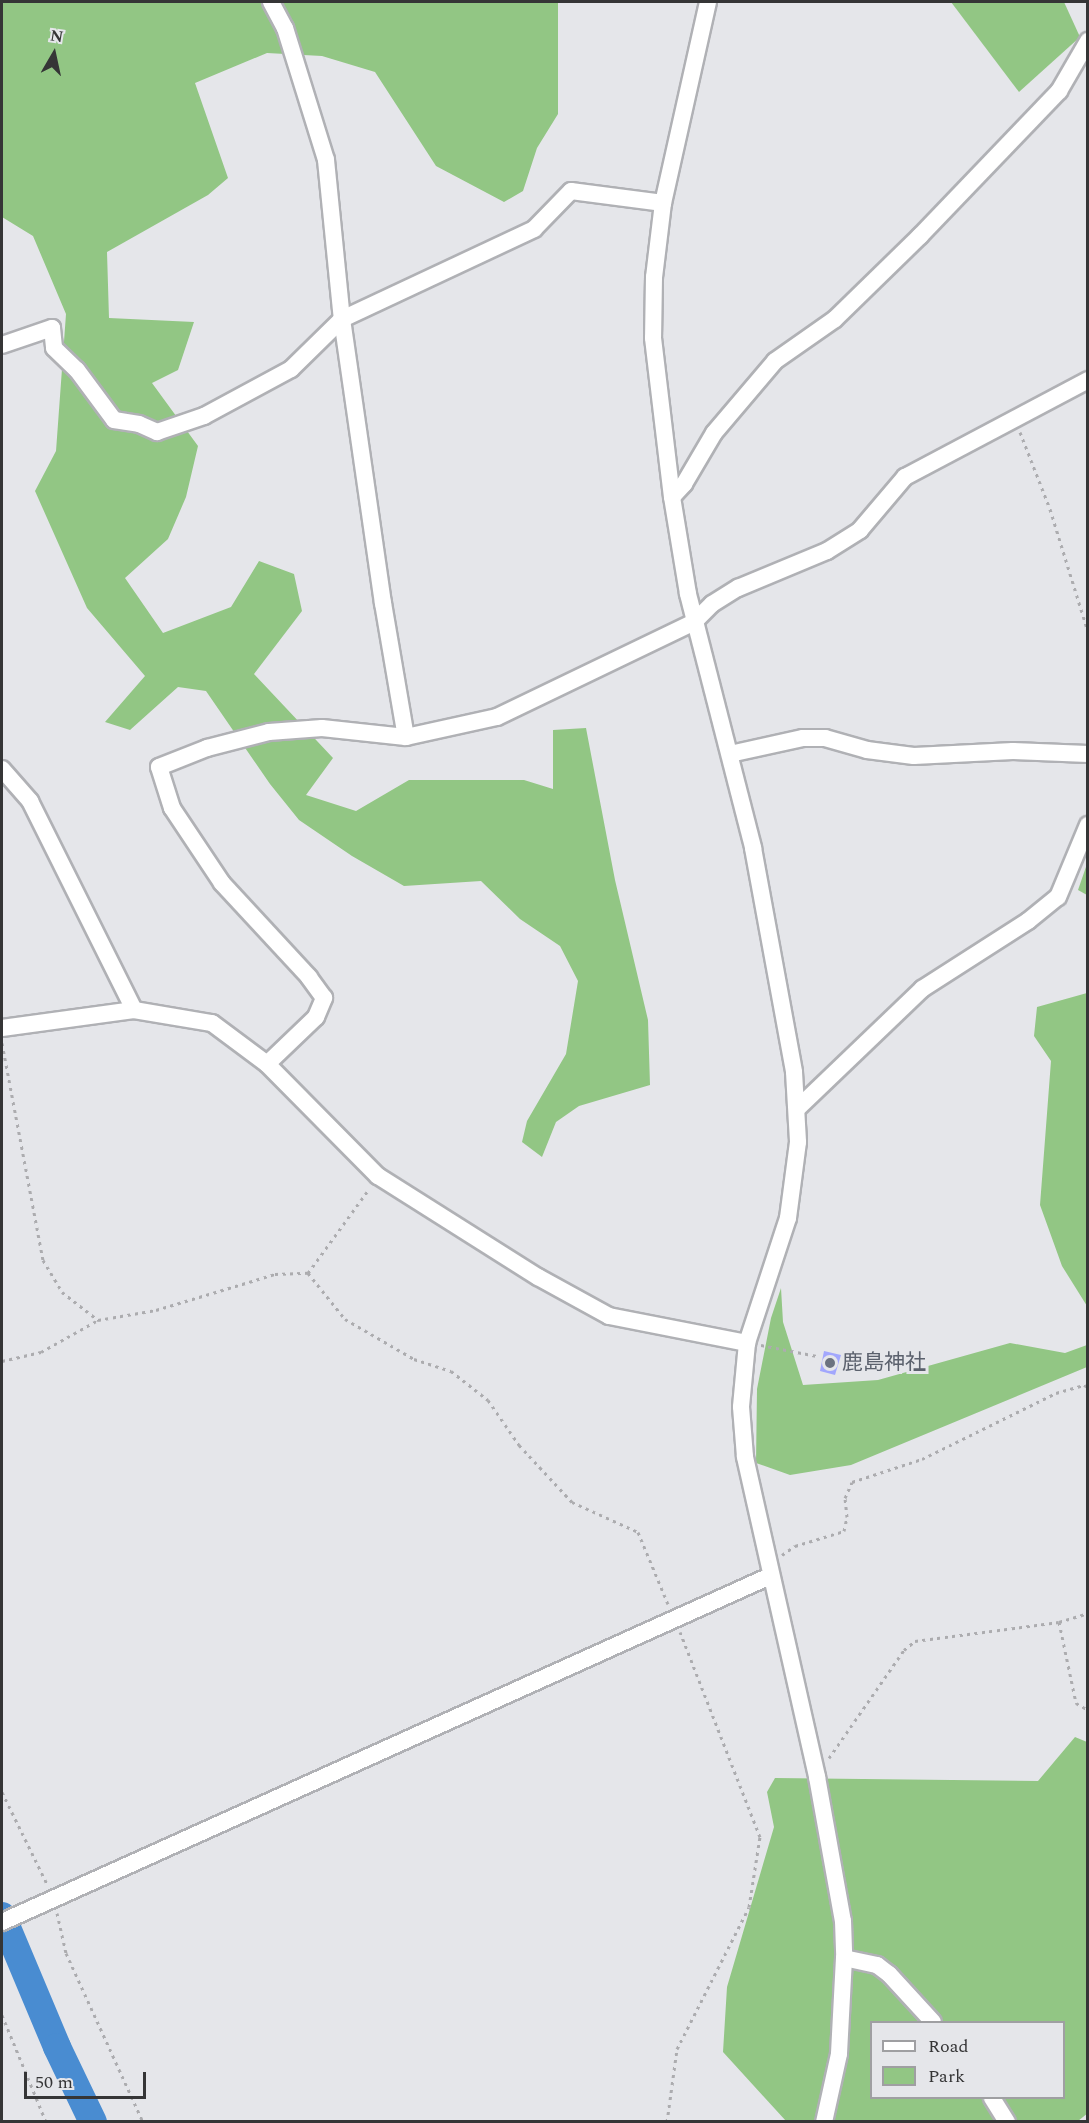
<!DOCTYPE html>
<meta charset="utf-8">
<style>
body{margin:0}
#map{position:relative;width:1089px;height:2123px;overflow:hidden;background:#e5e6ea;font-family:Spectral,"Noto Sans JP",serif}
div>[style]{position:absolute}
.green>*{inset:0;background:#92c684}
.river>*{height:28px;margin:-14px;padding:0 14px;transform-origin:14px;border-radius:14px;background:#498cd1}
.building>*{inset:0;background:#a2a7fd}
.path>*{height:3px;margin-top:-1.5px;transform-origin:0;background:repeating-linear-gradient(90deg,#acacaf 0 3px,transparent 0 7.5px)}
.roads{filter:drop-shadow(2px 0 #b0b1b5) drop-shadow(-2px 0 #b0b1b5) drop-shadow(0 2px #b0b1b5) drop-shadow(0 -2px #b0b1b5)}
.minor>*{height:16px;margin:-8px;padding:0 8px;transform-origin:8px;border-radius:8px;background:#fff}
.dots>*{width:16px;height:16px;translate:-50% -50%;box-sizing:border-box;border:3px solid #e5e6ea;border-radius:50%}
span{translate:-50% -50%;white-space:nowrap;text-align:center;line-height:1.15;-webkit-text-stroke:6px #e5e6ea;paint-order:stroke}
.worship-label{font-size:21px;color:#5b616d}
.left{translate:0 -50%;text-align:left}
.frame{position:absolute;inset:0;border:3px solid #353536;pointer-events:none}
.legend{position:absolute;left:870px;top:2021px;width:195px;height:78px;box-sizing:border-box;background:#e5e6ea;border:2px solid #9f9fa2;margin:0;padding:8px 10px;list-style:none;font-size:18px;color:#353536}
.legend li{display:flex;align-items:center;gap:12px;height:30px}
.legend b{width:30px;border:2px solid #9f9fa2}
.north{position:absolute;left:24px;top:24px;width:60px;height:60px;-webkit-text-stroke:4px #e5e6ea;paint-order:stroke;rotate:9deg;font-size:16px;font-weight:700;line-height:24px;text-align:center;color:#353536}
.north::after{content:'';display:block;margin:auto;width:21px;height:27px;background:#353536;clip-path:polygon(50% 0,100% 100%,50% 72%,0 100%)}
.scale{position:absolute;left:24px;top:2072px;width:122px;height:27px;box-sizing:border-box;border:3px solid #353536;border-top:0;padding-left:8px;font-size:18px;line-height:21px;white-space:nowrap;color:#353536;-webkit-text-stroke:4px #e5e6ea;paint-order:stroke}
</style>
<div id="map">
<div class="green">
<div style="clip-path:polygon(2px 2px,558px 2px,558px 114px,537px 148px,523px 191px,504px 202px,436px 166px,375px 72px,322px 56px,267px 53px,195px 83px,228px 178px,208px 195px,107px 252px,109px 318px,194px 322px,178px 370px,152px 383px,198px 446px,186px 497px,168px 539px,125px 578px,163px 633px,231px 607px,259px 561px,294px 574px,302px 611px,254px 674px,333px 758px,306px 795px,356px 811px,409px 780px,524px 780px,553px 789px,553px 730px,586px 728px,615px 880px,648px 1020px,650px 1085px,579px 1106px,556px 1122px,542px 1157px,522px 1142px,527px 1121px,566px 1054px,578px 981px,560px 946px,520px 919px,481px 881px,404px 886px,352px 856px,299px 820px,270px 784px,206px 691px,178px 687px,130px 730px,105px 722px,145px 676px,87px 608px,35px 491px,56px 451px,66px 314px,33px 236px,2px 217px)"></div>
<div style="clip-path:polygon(951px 2px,1064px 2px,1080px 37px,1019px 92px)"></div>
<div style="clip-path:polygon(1087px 864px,1088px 895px,1087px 895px,1078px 890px)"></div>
<div style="clip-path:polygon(1087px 993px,1087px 1306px,1062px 1266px,1040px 1205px,1051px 1061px,1034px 1036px,1037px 1007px)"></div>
<div style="clip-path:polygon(781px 1288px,783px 1322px,803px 1385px,878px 1380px,1010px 1343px,1065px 1353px,1087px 1345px,1087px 1367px,851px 1465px,790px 1475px,756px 1463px,757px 1389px,771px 1318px)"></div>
<div style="clip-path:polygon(evenodd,1075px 1737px,1087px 1742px,1088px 2113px,1078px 2121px,786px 2121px,723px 2052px,727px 1987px,774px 1827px,767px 1792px,775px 1778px,1038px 1781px,1075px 1737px,872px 2022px,1064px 2022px,1064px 2098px,872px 2098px,872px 2022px)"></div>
</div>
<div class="river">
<div style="left:2px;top:1916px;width:142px;rotate:67.2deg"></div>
<div style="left:57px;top:2047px;width:83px;rotate:64.4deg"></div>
</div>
<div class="building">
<div style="clip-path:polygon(824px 1351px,841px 1355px,835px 1375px,820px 1371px)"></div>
</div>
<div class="path">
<div style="left:1020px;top:432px;width:83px;rotate:68.7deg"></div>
<div style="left:1050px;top:509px;width:129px;rotate:72.8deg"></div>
<div style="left:2px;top:1043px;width:221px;rotate:79.3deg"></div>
<div style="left:43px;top:1260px;width:37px;rotate:59deg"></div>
<div style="left:62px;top:1292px;width:46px;rotate:37.9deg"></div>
<div style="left:98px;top:1320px;width:59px;rotate:-9.8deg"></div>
<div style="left:156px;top:1310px;width:124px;rotate:-16.8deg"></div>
<div style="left:275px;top:1274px;width:33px;rotate:-2deg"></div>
<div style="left:308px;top:1273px;width:59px;rotate:51.2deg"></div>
<div style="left:345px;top:1319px;width:80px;rotate:30.1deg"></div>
<div style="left:414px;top:1359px;width:39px;rotate:18deg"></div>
<div style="left:451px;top:1371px;width:47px;rotate:38.1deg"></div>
<div style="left:488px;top:1400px;width:55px;rotate:55.4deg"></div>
<div style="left:519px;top:1445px;width:78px;rotate:47.1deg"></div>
<div style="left:572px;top:1502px;width:72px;rotate:24.4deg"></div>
<div style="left:638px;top:1532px;width:78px;rotate:67.4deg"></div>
<div style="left:308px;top:1273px;width:104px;rotate:-54deg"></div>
<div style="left:761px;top:1345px;width:57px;rotate:11.1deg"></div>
<div style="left:2px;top:1361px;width:40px;rotate:-13deg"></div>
<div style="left:41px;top:1352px;width:65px;rotate:-29.3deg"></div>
<div style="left:782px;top:1555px;width:16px;rotate:-35deg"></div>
<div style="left:795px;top:1546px;width:51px;rotate:-17deg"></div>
<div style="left:844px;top:1531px;width:14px;rotate:-78deg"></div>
<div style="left:847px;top:1517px;width:19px;rotate:-96deg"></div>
<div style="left:845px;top:1498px;width:17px;rotate:-66deg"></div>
<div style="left:852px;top:1482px;width:74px;rotate:-18.2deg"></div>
<div style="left:922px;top:1459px;width:149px;rotate:-26.2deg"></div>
<div style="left:1056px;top:1393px;width:29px;rotate:-16deg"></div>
<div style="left:1084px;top:1385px;width:4px;rotate:27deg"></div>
<div style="left:1059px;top:1622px;width:83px;rotate:78.1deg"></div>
<div style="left:1076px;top:1703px;width:14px;rotate:30deg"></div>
<div style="left:829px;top:1758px;width:131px;rotate:-55.2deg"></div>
<div style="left:904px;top:1650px;width:14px;rotate:-39deg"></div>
<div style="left:915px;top:1641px;width:145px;rotate:-7.5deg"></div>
<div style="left:1059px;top:1622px;width:30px;rotate:-17deg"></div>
<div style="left:2px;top:1792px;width:102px;rotate:63.9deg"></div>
<div style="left:57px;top:1913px;width:41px;rotate:77.3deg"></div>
<div style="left:66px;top:1953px;width:186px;rotate:65.5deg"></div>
<div style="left:2px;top:2015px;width:116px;rotate:67.6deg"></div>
<div style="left:667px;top:2122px;width:74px;rotate:-82.2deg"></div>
<div style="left:677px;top:2049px;width:159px;rotate:-63.1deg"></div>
<div style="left:749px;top:1907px;width:71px;rotate:-81.1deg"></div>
<div style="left:760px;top:1837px;width:220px;rotate:-111.3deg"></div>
</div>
<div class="roads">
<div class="minor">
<div style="left:271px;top:2px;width:30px;rotate:62deg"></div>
<div style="left:285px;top:28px;width:138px;rotate:72.7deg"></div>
<div style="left:326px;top:160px;width:160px;rotate:84.3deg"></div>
<div style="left:342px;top:319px;width:287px;rotate:81.8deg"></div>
<div style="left:383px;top:603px;width:136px;rotate:80.3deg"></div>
<div style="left:708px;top:2px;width:206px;rotate:102.6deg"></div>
<div style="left:663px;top:203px;width:75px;rotate:96.9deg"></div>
<div style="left:654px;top:277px;width:61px;rotate:90.9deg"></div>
<div style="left:653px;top:338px;width:160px;rotate:83.2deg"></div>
<div style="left:672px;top:497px;width:98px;rotate:80.6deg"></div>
<div style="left:688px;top:594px;width:262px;rotate:75.6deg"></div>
<div style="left:753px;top:848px;width:228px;rotate:79.6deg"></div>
<div style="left:794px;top:1072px;width:70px;rotate:86.7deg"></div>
<div style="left:798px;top:1142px;width:77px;rotate:97.5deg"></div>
<div style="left:788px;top:1218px;width:132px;rotate:108.2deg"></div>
<div style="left:747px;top:1343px;width:64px;rotate:95.4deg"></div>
<div style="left:741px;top:1407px;width:50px;rotate:85.4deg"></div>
<div style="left:745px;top:1457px;width:328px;rotate:77.3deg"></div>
<div style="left:817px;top:1777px;width:146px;rotate:79.8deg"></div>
<div style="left:843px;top:1921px;width:37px;rotate:88deg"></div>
<div style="left:844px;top:1958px;width:96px;rotate:93deg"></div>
<div style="left:839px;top:2054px;width:70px;rotate:102.4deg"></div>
<div style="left:2px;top:345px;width:53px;rotate:-18.8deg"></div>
<div style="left:52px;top:328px;width:20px;rotate:84deg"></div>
<div style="left:54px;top:348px;width:32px;rotate:44deg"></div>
<div style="left:77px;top:370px;width:62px;rotate:53.5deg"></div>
<div style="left:114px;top:420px;width:25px;rotate:9deg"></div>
<div style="left:139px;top:424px;width:20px;rotate:24deg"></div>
<div style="left:157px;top:432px;width:50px;rotate:-18.8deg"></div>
<div style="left:204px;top:416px;width:99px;rotate:-28.4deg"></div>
<div style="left:291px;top:369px;width:71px;rotate:-44.4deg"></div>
<div style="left:342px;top:319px;width:212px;rotate:-25.1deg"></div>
<div style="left:534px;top:229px;width:53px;rotate:-45.8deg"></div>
<div style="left:571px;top:191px;width:93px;rotate:7.4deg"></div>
<div style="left:672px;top:497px;width:18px;rotate:-47deg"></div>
<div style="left:684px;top:484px;width:59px;rotate:-59.5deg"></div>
<div style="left:714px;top:433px;width:94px;rotate:-49.7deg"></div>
<div style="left:775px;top:361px;width:73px;rotate:-35deg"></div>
<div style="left:835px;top:319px;width:119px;rotate:-44.3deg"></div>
<div style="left:920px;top:236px;width:201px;rotate:-46.2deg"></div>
<div style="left:1059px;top:91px;width:58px;rotate:-59.9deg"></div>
<div style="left:730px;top:754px;width:75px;rotate:-12.4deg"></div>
<div style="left:803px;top:738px;width:22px"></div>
<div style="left:825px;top:738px;width:44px;rotate:15.9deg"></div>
<div style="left:867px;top:750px;width:47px;rotate:7.3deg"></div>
<div style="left:914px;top:756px;width:99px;rotate:-2.9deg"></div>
<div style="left:1013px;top:751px;width:75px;rotate:2.3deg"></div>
<div style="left:2px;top:769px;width:43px;rotate:48.8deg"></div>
<div style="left:30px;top:801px;width:233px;rotate:63.5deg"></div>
<div style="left:2px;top:1028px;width:133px;rotate:-7.8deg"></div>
<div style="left:134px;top:1010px;width:79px;rotate:9.5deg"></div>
<div style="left:212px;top:1023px;width:69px;rotate:36.7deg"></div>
<div style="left:267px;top:1064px;width:158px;rotate:45.3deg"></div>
<div style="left:378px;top:1176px;width:189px;rotate:32.3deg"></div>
<div style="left:538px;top:1277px;width:81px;rotate:28.8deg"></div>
<div style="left:609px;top:1316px;width:141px;rotate:11.1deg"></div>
<div style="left:267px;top:1064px;width:68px;rotate:-43.8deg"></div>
<div style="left:316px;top:1017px;width:21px;rotate:-67deg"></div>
<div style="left:324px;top:998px;width:26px;rotate:-126deg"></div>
<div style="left:309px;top:977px;width:128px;rotate:-132.8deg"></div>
<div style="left:222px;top:883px;width:90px;rotate:-123.7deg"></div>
<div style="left:172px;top:808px;width:43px;rotate:-107.6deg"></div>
<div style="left:159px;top:767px;width:52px;rotate:-21.6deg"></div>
<div style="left:207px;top:748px;width:64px;rotate:-14.5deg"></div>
<div style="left:269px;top:732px;width:53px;rotate:-4.3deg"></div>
<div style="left:322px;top:728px;width:84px;rotate:6.1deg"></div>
<div style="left:406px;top:737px;width:93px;rotate:-12.4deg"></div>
<div style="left:497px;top:717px;width:219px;rotate:-25.7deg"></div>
<div style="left:694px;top:622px;width:25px;rotate:-45deg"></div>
<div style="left:712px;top:604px;width:31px;rotate:-32deg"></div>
<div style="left:738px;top:588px;width:96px;rotate:-22.6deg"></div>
<div style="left:827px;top:551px;width:39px;rotate:-32deg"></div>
<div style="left:860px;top:530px;width:70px;rotate:-49.7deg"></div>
<div style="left:905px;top:477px;width:207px;rotate:-27.9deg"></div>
<div style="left:798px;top:1108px;width:172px;rotate:-43.8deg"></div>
<div style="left:922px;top:989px;width:126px;rotate:-32.7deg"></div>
<div style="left:1028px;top:921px;width:38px;rotate:-39deg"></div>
<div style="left:1058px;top:897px;width:78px;rotate:-67.4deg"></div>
<div style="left:2px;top:1922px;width:842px;rotate:-24.25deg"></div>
<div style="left:844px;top:1958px;width:34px;rotate:12deg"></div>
<div style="left:877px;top:1965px;width:15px;rotate:37deg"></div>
<div style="left:889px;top:1974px;width:65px;rotate:47.5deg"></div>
<div style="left:992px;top:2098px;width:28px;rotate:58deg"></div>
</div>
</div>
<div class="dots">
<div style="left:830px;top:1363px;background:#6b7280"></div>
</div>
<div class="worship-label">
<span class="left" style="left:842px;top:1363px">鹿島神社</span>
</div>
<div class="frame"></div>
<ul class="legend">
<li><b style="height:8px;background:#fff"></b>Road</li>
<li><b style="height:16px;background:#92c684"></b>Park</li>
</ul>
<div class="north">N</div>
<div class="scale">50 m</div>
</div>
